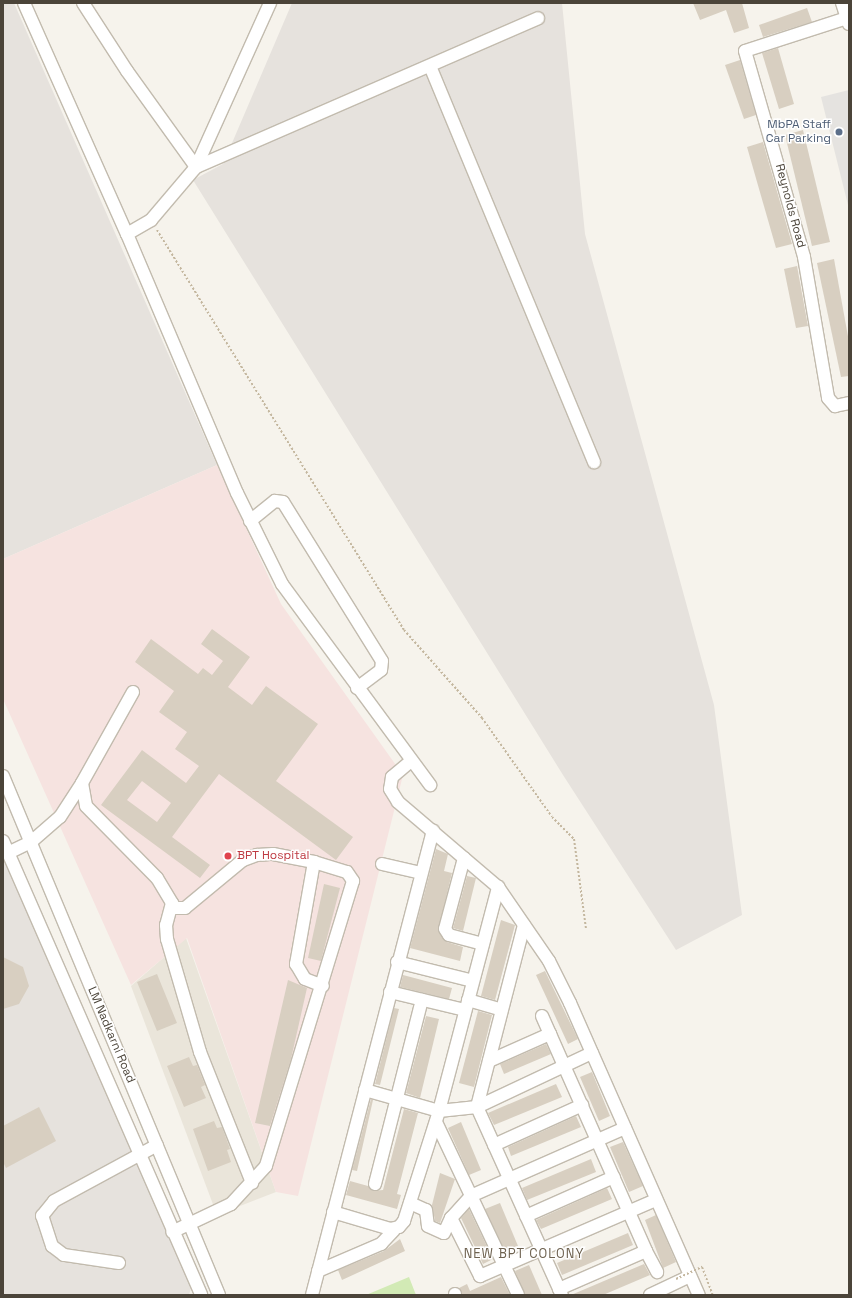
<!DOCTYPE html>
<style>
body{margin:0}
#map{position:relative;width:852px;height:1298px;overflow:hidden;background:#f6f3ec;font-family:"Space Grotesk",sans-serif}
div>[style]{position:absolute}
.residential>*{inset:0;background:#eae5da}
.industrial>*{inset:0;background:#e6e2dd}
.medical>*{inset:0;background:#f6e3e0}
.green>*{inset:0;background:#d2eab5}
.parking>*{inset:0;background:#e5e3e0}
.building>*{inset:0;background:#d8cfc1}
.path>*{height:2px;margin-top:-1px;transform-origin:0;background:repeating-linear-gradient(90deg,#c4b79f 0 2px,transparent 0 4px)}
.roads{filter:drop-shadow(1px 0 #c2bbae) drop-shadow(-1px 0 #c2bbae) drop-shadow(0 1px #c2bbae) drop-shadow(0 -1px #c2bbae)}
.minor>*{height:12px;margin:-6px;padding:0 6px;transform-origin:6px;border-radius:6px;background:#fff}
.path-bridge>*{height:2px;margin-top:-1px;transform-origin:0;background:repeating-linear-gradient(90deg,#c4b79f 0 2px,transparent 0 4px)}
.dots>*{width:11px;height:11px;translate:-50% -50%;box-sizing:border-box;border:2px solid #fff;border-radius:50%}
span{translate:-50% -50%;white-space:nowrap;text-align:center;line-height:1.15;-webkit-text-stroke:3px #fff;paint-order:stroke}
.service-label{font-size:12px;color:#4e5e75}
.right{translate:-100% -50%;text-align:right}
.street-label{font-size:12px;color:#4b4439}
.health-label{font-size:12px;color:#be3a42}
.left{translate:0 -50%;text-align:left}
.neighbourhood-label{font-size:13px;color:#6e6250;letter-spacing:1px}
.frame{position:absolute;inset:0;border:4px solid #4b4439;pointer-events:none}
</style>
<div id="map">
<div class="residential">
<div style="clip-path:polygon(186px 938px,276px 1192px,217px 1215px,131px 986px)"></div>
</div>
<div class="industrial">
<div style="clip-path:polygon(3px 3px,14px 3px,217px 465px,3px 559px)"></div>
<div style="clip-path:polygon(292px 3px,562px 3px,585px 234px,714px 705px,742px 915px,676px 950px,563px 775px,193px 180px,223px 164px)"></div>
<div style="clip-path:polygon(3px 841px,192px 1285px,189px 1295px,3px 1295px)"></div>
</div>
<div class="medical">
<div style="clip-path:polygon(217px 465px,281px 604px,403px 775px,298px 1196px,276px 1192px,187px 938px,131px 985px,3px 699px,3px 559px)"></div>
</div>
<div class="green">
<div style="clip-path:polygon(409px 1277px,416px 1295px,366px 1295px)"></div>
</div>
<div class="parking">
<div style="clip-path:polygon(849px 90px,849px 209px,821px 97px)"></div>
</div>
<div class="building">
<div style="clip-path:polygon(693px 3px,742px 3px,749px 28px,734px 33px,726px 10px,700px 20px)"></div>
<div style="clip-path:polygon(807px 8px,812px 22px,763px 37px,759px 25px)"></div>
<div style="clip-path:polygon(778px 48px,794px 104px,779px 109px,762px 53px)"></div>
<div style="clip-path:polygon(740px 60px,756px 115px,744px 119px,725px 65px)"></div>
<div style="clip-path:polygon(803px 130px,830px 242px,812px 246px,785px 135px)"></div>
<div style="clip-path:polygon(763px 142px,792px 244px,776px 248px,747px 147px)"></div>
<div style="clip-path:polygon(834px 259px,849px 342px,849px 376px,841px 377px,817px 263px)"></div>
<div style="clip-path:polygon(797px 266px,808px 326px,796px 328px,784px 269px)"></div>
<div style="clip-path:polygon(evenodd,212px 629px,250px 657px,228px 687px,252px 705px,266px 686px,318px 724px,276px 781px,353px 837px,336px 860px,219px 774px,172px 837px,210px 865px,200px 878px,101px 805px,142px 750px,186px 783px,199px 766px,175px 749px,187px 732px,159px 712px,174px 691px,135px 662px,151px 639px,198px 674px,203px 668px,212px 675px,223px 661px,201px 644px,212px 629px,142px 781px,171px 803px,157px 822px,127px 800px,142px 781px)"></div>
<div style="clip-path:polygon(436px 849px,448px 854px,444px 871px,452px 873px,438px 931px,447px 942px,463px 947px,460px 961px,410px 948px)"></div>
<div style="clip-path:polygon(467px 876px,476px 878px,463px 931px,453px 928px)"></div>
<div style="clip-path:polygon(324px 884px,340px 888px,321px 961px,308px 958px)"></div>
<div style="clip-path:polygon(501px 920px,515px 925px,495px 1000px,481px 996px)"></div>
<div style="clip-path:polygon(3px 957px,23px 967px,29px 986px,19px 1004px,3px 1009px)"></div>
<div style="clip-path:polygon(545px 971px,578px 1039px,568px 1044px,536px 975px)"></div>
<div style="clip-path:polygon(157px 974px,177px 1023px,157px 1031px,137px 982px)"></div>
<div style="clip-path:polygon(403px 975px,452px 988px,449px 999px,400px 987px)"></div>
<div style="clip-path:polygon(288px 980px,307px 988px,291px 1059px,270px 1126px,255px 1123px)"></div>
<div style="clip-path:polygon(394px 1008px,399px 1009px,380px 1085px,375px 1084px)"></div>
<div style="clip-path:polygon(478px 1011px,492px 1015px,474px 1087px,459px 1083px)"></div>
<div style="clip-path:polygon(426px 1016px,439px 1019px,420px 1098px,406px 1093px)"></div>
<div style="clip-path:polygon(546px 1044px,551px 1054px,504px 1074px,500px 1064px)"></div>
<div style="clip-path:polygon(189px 1057px,193px 1066px,197px 1065px,205px 1085px,201px 1087px,206px 1098px,184px 1107px,167px 1066px)"></div>
<div style="clip-path:polygon(592px 1072px,610px 1116px,599px 1121px,580px 1077px)"></div>
<div style="clip-path:polygon(556px 1084px,562px 1097px,494px 1125px,488px 1113px)"></div>
<div style="clip-path:polygon(371px 1099px,373px 1100px,357px 1171px,352px 1170px)"></div>
<div style="clip-path:polygon(39px 1107px,56px 1141px,6px 1168px,3px 1162px,3px 1126px)"></div>
<div style="clip-path:polygon(404px 1109px,418px 1113px,397px 1194px,401px 1195px,397px 1209px,346px 1195px,350px 1181px,368px 1186px,373px 1191px,383px 1190px)"></div>
<div style="clip-path:polygon(576px 1116px,581px 1127px,511px 1156px,508px 1147px)"></div>
<div style="clip-path:polygon(214px 1121px,217px 1128px,222px 1127px,230px 1149px,227px 1150px,231px 1162px,208px 1171px,193px 1129px)"></div>
<div style="clip-path:polygon(461px 1122px,481px 1170px,469px 1175px,448px 1128px)"></div>
<div style="clip-path:polygon(623px 1142px,643px 1186px,629px 1192px,610px 1147px)"></div>
<div style="clip-path:polygon(591px 1159px,596px 1172px,527px 1200px,522px 1188px)"></div>
<div style="clip-path:polygon(440px 1173px,455px 1179px,440px 1223px,435px 1221px,432px 1205px)"></div>
<div style="clip-path:polygon(607px 1188px,612px 1199px,541px 1229px,536px 1220px)"></div>
<div style="clip-path:polygon(500px 1203px,518px 1246px,505px 1251px,485px 1209px)"></div>
<div style="clip-path:polygon(469px 1209px,493px 1259px,483px 1264px,461px 1218px)"></div>
<div style="clip-path:polygon(656px 1215px,676px 1262px,663px 1268px,645px 1220px)"></div>
<div style="clip-path:polygon(628px 1233px,633px 1245px,562px 1275px,557px 1263px)"></div>
<div style="clip-path:polygon(400px 1239px,405px 1251px,342px 1280px,338px 1270px,384px 1251px)"></div>
<div style="clip-path:polygon(644px 1264px,650px 1275px,603px 1295px,571px 1295px)"></div>
<div style="clip-path:polygon(529px 1265px,542px 1295px,525px 1295px,515px 1271px)"></div>
<div style="clip-path:polygon(501px 1277px,510px 1295px,462px 1295px,459px 1288px,467px 1284px,470px 1291px)"></div>
</div>
<div class="path">
<div style="left:157px;top:230px;width:470px;rotate:58.3deg"></div>
<div style="left:404px;top:630px;width:118px;rotate:48.4deg"></div>
<div style="left:482px;top:718px;width:121px;rotate:54.7deg"></div>
<div style="left:552px;top:817px;width:31px;rotate:45deg"></div>
<div style="left:574px;top:839px;width:91px;rotate:82.4deg"></div>
</div>
<div class="roads">
<div class="minor">
<div style="left:24px;top:3px;width:253px;rotate:66deg"></div>
<div style="left:127px;top:234px;width:281px;rotate:67deg"></div>
<div style="left:237px;top:493px;width:102px;rotate:63.7deg"></div>
<div style="left:282px;top:584px;width:250px;rotate:53.6deg"></div>
<div style="left:83px;top:3px;width:81px;rotate:57.1deg"></div>
<div style="left:127px;top:71px;width:118px;rotate:54.3deg"></div>
<div style="left:196px;top:167px;width:373px;rotate:-23.5deg"></div>
<div style="left:842px;top:3px;width:22px;rotate:72deg"></div>
<div style="left:847px;top:18px;width:107px;rotate:162.1deg"></div>
<div style="left:745px;top:51px;width:214px;rotate:74deg"></div>
<div style="left:804px;top:257px;width:143px;rotate:80.3deg"></div>
<div style="left:828px;top:398px;width:11px;rotate:49deg"></div>
<div style="left:835px;top:406px;width:14px;rotate:-12deg"></div>
<div style="left:430px;top:66px;width:429px;rotate:67.5deg"></div>
<div style="left:127px;top:234px;width:28px;rotate:-30deg"></div>
<div style="left:151px;top:220px;width:70px;rotate:-49.7deg"></div>
<div style="left:196px;top:167px;width:180px;rotate:-65.7deg"></div>
<div style="left:250px;top:521px;width:32px;rotate:-39deg"></div>
<div style="left:275px;top:501px;width:8px;rotate:7deg"></div>
<div style="left:283px;top:502px;width:187px;rotate:58.1deg"></div>
<div style="left:382px;top:661px;width:9px;rotate:96deg"></div>
<div style="left:381px;top:670px;width:30px;rotate:143deg"></div>
<div style="left:133px;top:692px;width:104px;rotate:119.3deg"></div>
<div style="left:82px;top:783px;width:23px;rotate:80deg"></div>
<div style="left:86px;top:806px;width:101px;rotate:45.4deg"></div>
<div style="left:157px;top:878px;width:35px;rotate:59deg"></div>
<div style="left:175px;top:908px;width:10px"></div>
<div style="left:185px;top:908px;width:75px;rotate:-39.6deg"></div>
<div style="left:243px;top:860px;width:15px;rotate:-20deg"></div>
<div style="left:257px;top:855px;width:16px;rotate:-4deg"></div>
<div style="left:273px;top:854px;width:42px;rotate:11deg"></div>
<div style="left:314px;top:862px;width:34px;rotate:17deg"></div>
<div style="left:347px;top:872px;width:11px;rotate:56deg"></div>
<div style="left:353px;top:881px;width:298px;rotate:107deg"></div>
<div style="left:266px;top:1166px;width:52px;rotate:132.6deg"></div>
<div style="left:231px;top:1204px;width:65px;rotate:154.6deg"></div>
<div style="left:411px;top:761px;width:25px;rotate:140deg"></div>
<div style="left:392px;top:777px;width:12px;rotate:99deg"></div>
<div style="left:390px;top:789px;width:15px;rotate:58deg"></div>
<div style="left:398px;top:802px;width:131px;rotate:40.4deg"></div>
<div style="left:498px;top:887px;width:90px;rotate:55.4deg"></div>
<div style="left:549px;top:961px;width:47px;rotate:63.4deg"></div>
<div style="left:570px;top:1003px;width:319px;rotate:66.2deg"></div>
<div style="left:3px;top:776px;width:562px;rotate:67.4deg"></div>
<div style="left:3px;top:841px;width:495px;rotate:66.4deg"></div>
<div style="left:8px;top:853px;width:25px;rotate:-26deg"></div>
<div style="left:31px;top:842px;width:38px;rotate:-41deg"></div>
<div style="left:60px;top:817px;width:40px;rotate:-57.1deg"></div>
<div style="left:464px;top:858px;width:73px;rotate:105deg"></div>
<div style="left:445px;top:929px;width:7px;rotate:56deg"></div>
<div style="left:449px;top:935px;width:35px;rotate:15deg"></div>
<div style="left:314px;top:862px;width:104px;rotate:100deg"></div>
<div style="left:296px;top:964px;width:17px;rotate:59deg"></div>
<div style="left:305px;top:979px;width:19px;rotate:21deg"></div>
<div style="left:382px;top:864px;width:39px;rotate:13deg"></div>
<div style="left:172px;top:903px;width:23px;rotate:105deg"></div>
<div style="left:166px;top:925px;width:14px;rotate:86deg"></div>
<div style="left:167px;top:939px;width:118px;rotate:73.7deg"></div>
<div style="left:200px;top:1052px;width:141px;rotate:68.3deg"></div>
<div style="left:524px;top:925px;width:188px;rotate:104.5deg"></div>
<div style="left:477px;top:1107px;width:206px;rotate:65.7deg"></div>
<div style="left:397px;top:962px;width:78px;rotate:14deg"></div>
<div style="left:390px;top:992px;width:77px;rotate:13.5deg"></div>
<div style="left:468px;top:1000px;width:35px;rotate:16deg"></div>
<div style="left:542px;top:1016px;width:257px;rotate:66.1deg"></div>
<div style="left:646px;top:1251px;width:95px;rotate:156.4deg"></div>
<div style="left:489px;top:1061px;width:67px;rotate:-23.9deg"></div>
<div style="left:365px;top:1090px;width:77px;rotate:15.8deg"></div>
<div style="left:439px;top:1111px;width:38px;rotate:-6deg"></div>
<div style="left:477px;top:1107px;width:127px;rotate:-25.2deg"></div>
<div style="left:436px;top:1122px;width:191px;rotate:64.6deg"></div>
<div style="left:625px;top:1128px;width:168px;rotate:156.2deg"></div>
<div style="left:471px;top:1196px;width:30px;rotate:132deg"></div>
<div style="left:451px;top:1218px;width:65px;rotate:63.4deg"></div>
<div style="left:480px;top:1276px;width:192px;rotate:-23.4deg"></div>
<div style="left:494px;top:1145px;width:97px;rotate:-24.4deg"></div>
<div style="left:375px;top:1184px;width:190px;rotate:-75.7deg"></div>
<div style="left:410px;top:1203px;width:17px;rotate:24deg"></div>
<div style="left:426px;top:1210px;width:16px;rotate:83deg"></div>
<div style="left:428px;top:1226px;width:17px;rotate:24deg"></div>
<div style="left:444px;top:1233px;width:17px;rotate:-65deg"></div>
<div style="left:333px;top:1212px;width:59px;rotate:16.6deg"></div>
<div style="left:390px;top:1229px;width:9px;rotate:-13deg"></div>
<div style="left:399px;top:1227px;width:8px;rotate:-50deg"></div>
<div style="left:404px;top:1221px;width:115px;rotate:-72.3deg"></div>
<div style="left:439px;top:1111px;width:232px;rotate:-75.2deg"></div>
<div style="left:526px;top:1216px;width:96px;rotate:-23.9deg"></div>
<div style="left:646px;top:1251px;width:24px;rotate:62deg"></div>
<div style="left:119px;top:1263px;width:56px;rotate:-171.7deg"></div>
<div style="left:64px;top:1255px;width:15px;rotate:-143deg"></div>
<div style="left:52px;top:1246px;width:32px;rotate:-108deg"></div>
<div style="left:42px;top:1216px;width:19px;rotate:-51deg"></div>
<div style="left:54px;top:1201px;width:117px;rotate:-28.5deg"></div>
<div style="left:318px;top:1271px;width:69px;rotate:-23.2deg"></div>
<div style="left:381px;top:1244px;width:19px;rotate:-47deg"></div>
<div style="left:455px;top:1294px;width:1px;rotate:90deg"></div>
<div style="left:312px;top:1295px;width:480px;rotate:-75.4deg"></div>
<div style="left:650px;top:1295px;width:44px;rotate:-25.4deg"></div>
</div>
</div>
<div class="path-bridge">
<div style="left:676px;top:1279px;width:29px;rotate:-25deg"></div>
<div style="left:702px;top:1267px;width:30px;rotate:69deg"></div>
</div>
<div class="dots">
<div style="left:839px;top:132px;background:#5c6f8a"></div>
<div style="left:228px;top:856px;background:#e0444e"></div>
</div>
<div class="service-label">
<span class="right" style="left:831px;top:132px">MbPA Staff<br>Car Parking</span>
</div>
<div class="street-label">
<span style="left:790px;top:206px;rotate:75deg">Reynolds Road</span>
<span style="left:111px;top:1035px;rotate:67deg">LM Nadkarni Road</span>
</div>
<div class="health-label">
<span class="left" style="left:237px;top:856px">BPT Hospital</span>
</div>
<div class="neighbourhood-label">
<span style="left:524px;top:1254px">NEW BPT COLONY</span>
</div>
<div class="frame"></div>
</div>
